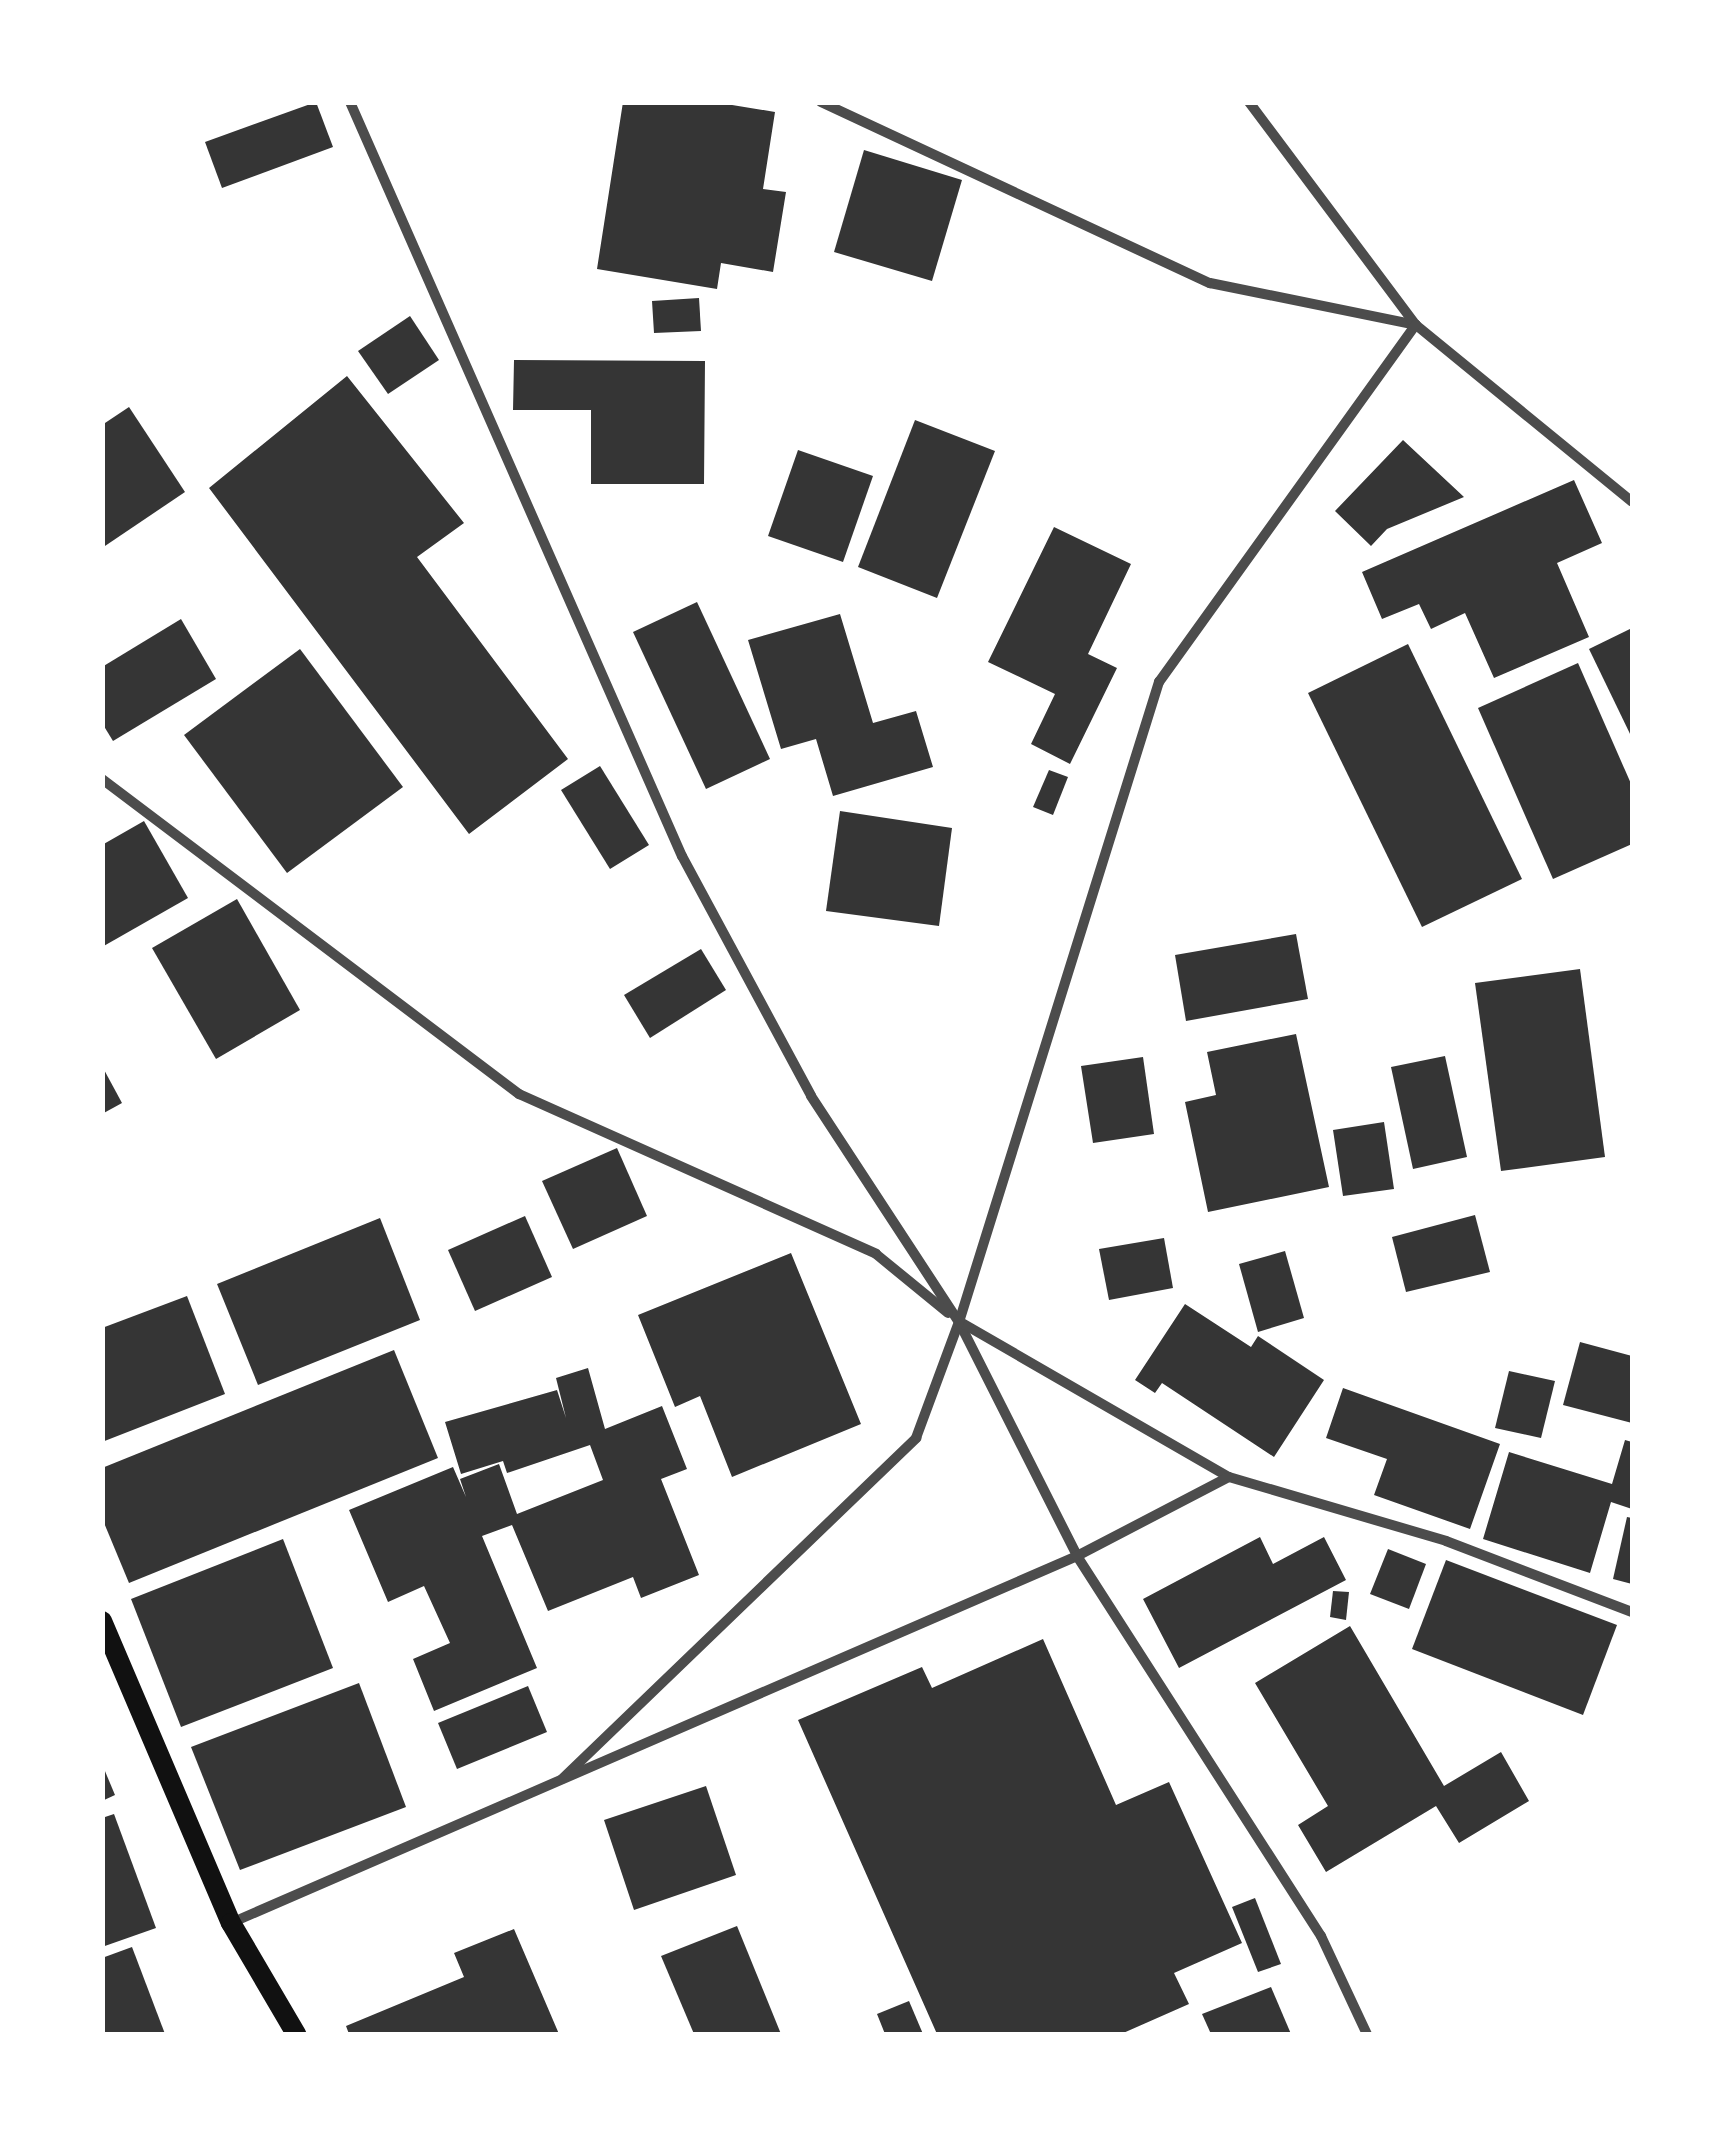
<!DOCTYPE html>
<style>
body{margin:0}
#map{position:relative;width:1735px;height:2137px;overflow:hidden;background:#fff;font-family:Barlow,sans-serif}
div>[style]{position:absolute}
.building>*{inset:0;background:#353535}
.minor>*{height:10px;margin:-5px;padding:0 5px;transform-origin:5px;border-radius:5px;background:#4c4c4c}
.secondary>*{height:20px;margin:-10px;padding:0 10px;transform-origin:10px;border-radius:10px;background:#111}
span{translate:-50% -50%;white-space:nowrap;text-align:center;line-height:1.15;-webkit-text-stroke:8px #fff;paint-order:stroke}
.frame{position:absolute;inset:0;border:105px solid #fff;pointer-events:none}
</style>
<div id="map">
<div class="building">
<div style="clip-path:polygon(316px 102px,333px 147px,222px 188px,205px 142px)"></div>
<div style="clip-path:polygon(623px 102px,714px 102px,775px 112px,763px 189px,786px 192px,773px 272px,721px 263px,717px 289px,597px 269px)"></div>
<div style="clip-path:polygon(864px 150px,962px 180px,932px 281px,834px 252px)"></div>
<div style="clip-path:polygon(699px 298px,701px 331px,654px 333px,652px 301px)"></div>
<div style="clip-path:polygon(410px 316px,439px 360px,388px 394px,358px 351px)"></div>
<div style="clip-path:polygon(514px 360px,705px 361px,704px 484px,591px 484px,591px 410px,513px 410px)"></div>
<div style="clip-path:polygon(347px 376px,464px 523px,417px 557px,568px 759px,469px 834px,209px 488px)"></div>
<div style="clip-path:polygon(129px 407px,185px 492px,102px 548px,102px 425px)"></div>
<div style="clip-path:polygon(915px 420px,995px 451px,937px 598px,858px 567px)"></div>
<div style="clip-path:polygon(1403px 440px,1464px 497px,1387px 529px,1371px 546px,1335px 511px)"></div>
<div style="clip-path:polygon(798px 450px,873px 476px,843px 562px,768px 536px)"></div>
<div style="clip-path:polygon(1574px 480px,1602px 543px,1557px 563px,1589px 637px,1494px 678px,1465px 613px,1431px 629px,1419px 604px,1382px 619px,1362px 572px)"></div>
<div style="clip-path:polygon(1054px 527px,1131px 564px,1088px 654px,1117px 668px,1070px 764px,1031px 744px,1055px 694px,988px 662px)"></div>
<div style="clip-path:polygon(697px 602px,770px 759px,706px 789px,633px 632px)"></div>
<div style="clip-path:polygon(840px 614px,873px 723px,916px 711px,933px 767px,833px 796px,816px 739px,781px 749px,748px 640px)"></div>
<div style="clip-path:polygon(181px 619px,216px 679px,113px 741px,102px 723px,102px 667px)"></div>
<div style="clip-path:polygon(1632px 628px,1632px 738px,1589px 649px)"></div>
<div style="clip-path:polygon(1408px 644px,1522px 879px,1422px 927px,1308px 693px)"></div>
<div style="clip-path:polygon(300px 649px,403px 787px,287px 873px,184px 735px)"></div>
<div style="clip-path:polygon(1578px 663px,1632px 786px,1632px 844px,1553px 879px,1478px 708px)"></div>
<div style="clip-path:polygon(600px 766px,649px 845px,610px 869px,561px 790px)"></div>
<div style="clip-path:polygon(1049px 770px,1068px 777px,1053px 815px,1033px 807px)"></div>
<div style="clip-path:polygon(840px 811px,952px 828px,939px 926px,826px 911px)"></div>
<div style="clip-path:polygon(144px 821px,188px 898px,102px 947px,102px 845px)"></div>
<div style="clip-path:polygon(237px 899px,300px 1010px,216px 1059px,152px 948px)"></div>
<div style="clip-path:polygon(1296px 934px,1308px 999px,1186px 1021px,1175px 955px)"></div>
<div style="clip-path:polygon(701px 949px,726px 990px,650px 1038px,624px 995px)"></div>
<div style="clip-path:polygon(1580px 969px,1605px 1157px,1501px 1171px,1475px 983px)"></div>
<div style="clip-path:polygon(1296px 1034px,1329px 1187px,1208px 1212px,1185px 1102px,1216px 1095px,1207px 1052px)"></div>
<div style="clip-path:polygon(1445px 1056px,1467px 1157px,1413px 1169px,1391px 1067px)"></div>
<div style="clip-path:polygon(1143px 1057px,1154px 1134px,1093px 1143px,1081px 1066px)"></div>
<div style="clip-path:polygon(102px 1066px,122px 1103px,102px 1114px)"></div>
<div style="clip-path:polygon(1384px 1122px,1394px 1189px,1343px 1196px,1333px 1130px)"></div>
<div style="clip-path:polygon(617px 1148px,647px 1216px,573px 1249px,542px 1181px)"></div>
<div style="clip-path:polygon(1475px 1215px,1490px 1272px,1406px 1292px,1392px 1237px)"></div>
<div style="clip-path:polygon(525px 1216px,552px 1277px,475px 1311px,448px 1250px)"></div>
<div style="clip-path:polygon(380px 1218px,420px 1320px,258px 1385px,217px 1284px)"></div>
<div style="clip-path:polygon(1164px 1238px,1173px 1288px,1109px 1300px,1099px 1249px)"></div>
<div style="clip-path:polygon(1285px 1251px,1304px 1318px,1258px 1332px,1239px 1264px)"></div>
<div style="clip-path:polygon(791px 1253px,861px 1424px,732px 1477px,700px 1396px,675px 1407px,638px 1315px)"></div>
<div style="clip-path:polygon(187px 1296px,225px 1394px,102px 1442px,102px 1328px)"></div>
<div style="clip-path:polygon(1185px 1304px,1251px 1347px,1258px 1336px,1324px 1380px,1274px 1457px,1162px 1383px,1155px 1393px,1135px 1380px)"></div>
<div style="clip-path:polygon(1580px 1342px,1632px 1356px,1632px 1423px,1563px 1405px)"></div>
<div style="clip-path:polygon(394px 1350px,438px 1458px,129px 1583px,102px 1518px,102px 1468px)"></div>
<div style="clip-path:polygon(588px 1368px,605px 1429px,662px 1406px,687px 1469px,661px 1479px,699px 1575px,641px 1598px,633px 1577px,548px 1611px,512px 1525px,482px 1536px,537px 1668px,434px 1711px,413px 1659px,450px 1643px,424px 1586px,388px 1602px,349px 1510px,453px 1467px,466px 1497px,460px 1479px,499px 1464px,517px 1514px,603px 1480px,590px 1445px,507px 1473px,503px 1461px,461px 1474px,445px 1422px,557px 1390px,566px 1418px,556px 1378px)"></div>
<div style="clip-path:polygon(1509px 1371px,1555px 1381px,1541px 1438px,1495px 1428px)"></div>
<div style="clip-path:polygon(1343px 1388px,1500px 1444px,1470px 1529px,1374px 1495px,1387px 1459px,1326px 1438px)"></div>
<div style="clip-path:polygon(1625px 1440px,1632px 1442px,1632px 1509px,1611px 1502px,1590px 1573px,1483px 1539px,1509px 1452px,1612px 1484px)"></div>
<div style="clip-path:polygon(1627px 1517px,1632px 1518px,1632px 1584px,1613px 1579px)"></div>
<div style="clip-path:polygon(1260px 1537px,1273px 1564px,1324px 1537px,1346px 1580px,1179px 1668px,1143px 1599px)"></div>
<div style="clip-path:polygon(283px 1539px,333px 1668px,181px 1727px,131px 1599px)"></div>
<div style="clip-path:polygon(1388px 1549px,1426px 1564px,1409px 1609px,1370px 1594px)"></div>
<div style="clip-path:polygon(1446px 1560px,1617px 1625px,1583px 1715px,1412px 1649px)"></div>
<div style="clip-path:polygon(1333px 1591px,1349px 1592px,1346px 1620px,1330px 1617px)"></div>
<div style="clip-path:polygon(1350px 1626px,1444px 1786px,1501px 1752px,1529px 1801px,1459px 1843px,1436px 1806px,1326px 1872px,1298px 1825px,1328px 1806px,1255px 1683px)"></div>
<div style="clip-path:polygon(1043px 1639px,1116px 1805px,1169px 1782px,1242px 1943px,1174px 1973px,1189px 2004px,1121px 2034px,937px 2034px,798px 1720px,922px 1667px,932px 1688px)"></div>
<div style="clip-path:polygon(359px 1683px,406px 1807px,240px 1870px,191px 1747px)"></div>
<div style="clip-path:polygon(528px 1686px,547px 1732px,457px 1769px,438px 1723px)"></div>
<div style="clip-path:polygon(102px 1764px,115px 1795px,102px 1801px)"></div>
<div style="clip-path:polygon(706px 1786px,736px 1875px,634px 1910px,604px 1820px)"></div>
<div style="clip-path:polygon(114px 1814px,156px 1928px,102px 1947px,102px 1818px)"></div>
<div style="clip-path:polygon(1255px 1898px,1281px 1964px,1258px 1972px,1232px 1907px)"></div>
<div style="clip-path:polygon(737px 1926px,781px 2034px,694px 2034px,661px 1956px)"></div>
<div style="clip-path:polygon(514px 1929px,559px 2034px,349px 2034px,346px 2026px,464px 1977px,454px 1953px)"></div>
<div style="clip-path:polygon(132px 1947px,165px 2034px,102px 2034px,102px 1958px)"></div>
<div style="clip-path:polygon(1271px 1987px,1291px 2034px,1211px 2034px,1202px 2014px)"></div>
<div style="clip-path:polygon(909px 2001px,923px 2034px,885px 2034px,877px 2014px)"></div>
</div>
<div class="minor">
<div style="left:350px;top:102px;width:824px;rotate:66.24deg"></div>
<div style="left:682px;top:856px;width:272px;rotate:61.7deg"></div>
<div style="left:811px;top:1096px;width:270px;rotate:56.8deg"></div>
<div style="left:959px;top:1322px;width:262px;rotate:63.2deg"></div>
<div style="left:1077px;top:1556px;width:452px;rotate:57.3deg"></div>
<div style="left:1321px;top:1936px;width:108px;rotate:64.9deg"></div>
<div style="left:821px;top:102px;width:429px;rotate:25deg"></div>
<div style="left:1210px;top:283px;width:210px;rotate:11.5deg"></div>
<div style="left:1249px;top:102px;width:279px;rotate:53.2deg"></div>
<div style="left:1416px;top:325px;width:279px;rotate:39.3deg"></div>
<div style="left:102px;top:779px;width:523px;rotate:37.07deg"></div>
<div style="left:519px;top:1094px;width:391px;rotate:24.1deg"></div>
<div style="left:876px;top:1254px;width:93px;rotate:39.3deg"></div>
<div style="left:962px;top:1323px;width:308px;rotate:30deg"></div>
<div style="left:1229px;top:1477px;width:226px;rotate:16.4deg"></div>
<div style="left:1446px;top:1541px;width:199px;rotate:20.9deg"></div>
<div style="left:562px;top:1779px;width:492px;rotate:-43.9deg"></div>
<div style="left:916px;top:1438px;width:124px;rotate:-69.7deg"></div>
<div style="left:959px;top:1322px;width:671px;rotate:-72.65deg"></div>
<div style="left:1159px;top:682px;width:440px;rotate:-54.3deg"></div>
<div style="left:231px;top:1923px;width:922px;rotate:-23.45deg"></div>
<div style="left:1077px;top:1556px;width:171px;rotate:-27.5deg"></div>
</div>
<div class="secondary">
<div style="left:102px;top:1621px;width:328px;rotate:66.9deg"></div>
<div style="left:231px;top:1923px;width:129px;rotate:59.6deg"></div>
</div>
<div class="frame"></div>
</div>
